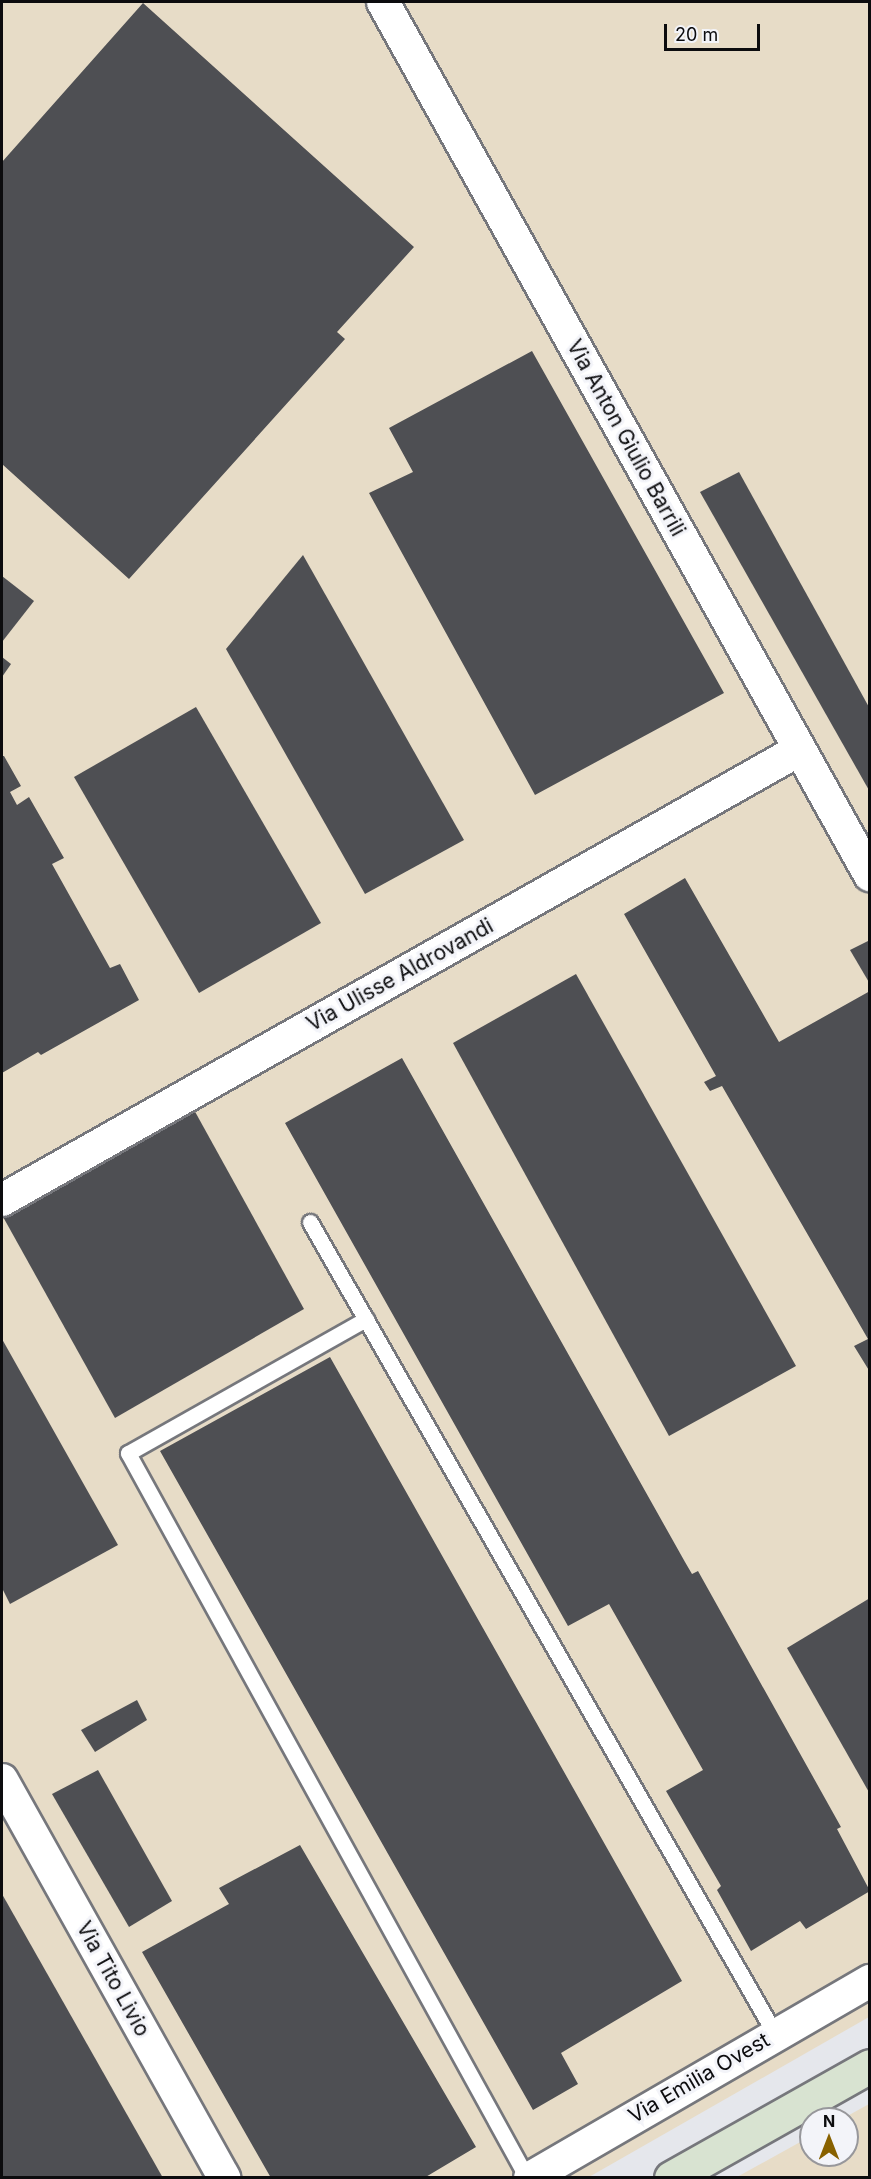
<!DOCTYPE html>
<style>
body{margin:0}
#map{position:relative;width:871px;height:2179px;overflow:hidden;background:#e5e7ec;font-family:Inter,sans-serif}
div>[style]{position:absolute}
.industrial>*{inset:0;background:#e7dcc7}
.building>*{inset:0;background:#4e4f53}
.roads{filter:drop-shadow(2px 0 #76777c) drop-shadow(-2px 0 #76777c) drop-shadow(0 2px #76777c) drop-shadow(0 -2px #76777c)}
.lane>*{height:15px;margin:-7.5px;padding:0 7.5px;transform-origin:7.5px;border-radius:7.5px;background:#fff}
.street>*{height:32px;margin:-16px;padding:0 16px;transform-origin:16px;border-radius:16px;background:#fff}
.secondary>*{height:33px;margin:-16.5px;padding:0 16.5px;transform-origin:16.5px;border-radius:16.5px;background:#d8e3d1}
span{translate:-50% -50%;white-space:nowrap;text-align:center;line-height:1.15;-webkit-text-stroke:6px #f3f4f9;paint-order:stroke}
.street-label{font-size:21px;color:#0c0c0e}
.frame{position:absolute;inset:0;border:3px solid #0c0c0e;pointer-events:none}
.north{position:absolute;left:799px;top:2107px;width:60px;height:60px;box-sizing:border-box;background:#f3f4f9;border:2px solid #97979b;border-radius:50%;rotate:0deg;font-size:16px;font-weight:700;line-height:24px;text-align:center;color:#0c0c0e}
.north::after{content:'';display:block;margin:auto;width:21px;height:27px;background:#886100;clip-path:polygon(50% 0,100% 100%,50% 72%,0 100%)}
.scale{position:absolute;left:664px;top:24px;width:96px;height:27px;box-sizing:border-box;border:3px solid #0c0c0e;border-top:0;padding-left:8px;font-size:18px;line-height:21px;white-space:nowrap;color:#0c0c0e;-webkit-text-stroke:4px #f3f4f9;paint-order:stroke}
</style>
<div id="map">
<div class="industrial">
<div style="clip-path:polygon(2px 2px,869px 2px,869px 2017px,589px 2177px,2px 2178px)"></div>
<div style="clip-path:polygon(869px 2104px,869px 2177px,737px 2177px,811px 2136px,811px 2155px,847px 2155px,847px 2119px,842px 2119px)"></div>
</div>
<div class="building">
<div style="clip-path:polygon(143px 3px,414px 247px,337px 332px,345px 339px,129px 579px,2px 464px,2px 162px)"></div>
<div style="clip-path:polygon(532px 351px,724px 693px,535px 795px,369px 493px,413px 472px,389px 428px)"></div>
<div style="clip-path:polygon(739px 472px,870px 709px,870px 792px,700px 492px)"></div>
<div style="clip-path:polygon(303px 555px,464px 840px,365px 894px,226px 649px)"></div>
<div style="clip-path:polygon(2px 576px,34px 601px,2px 642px)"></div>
<div style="clip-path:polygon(2px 657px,11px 664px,2px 677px)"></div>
<div style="clip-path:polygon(196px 707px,321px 923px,199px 993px,74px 777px)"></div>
<div style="clip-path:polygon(2px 756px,4px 756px,21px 786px,10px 792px,17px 805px,29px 797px,64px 858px,52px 864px,110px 968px,120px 964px,139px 1000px,41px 1055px,38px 1052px,2px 1073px)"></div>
<div style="clip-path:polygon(685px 878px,779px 1042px,870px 991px,870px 1372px,854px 1346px,868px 1339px,722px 1086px,710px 1091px,704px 1082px,716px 1076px,624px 914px)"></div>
<div style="clip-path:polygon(870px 940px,870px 984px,850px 950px)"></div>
<div style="clip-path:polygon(576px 974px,796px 1366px,669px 1436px,453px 1043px)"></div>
<div style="clip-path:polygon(402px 1058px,685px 1562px,692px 1574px,698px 1571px,841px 1827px,837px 1829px,870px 1891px,806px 1929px,800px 1921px,751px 1951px,717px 1890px,721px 1886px,666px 1791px,703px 1770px,609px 1604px,568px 1626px,285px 1123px)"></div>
<div style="clip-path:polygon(193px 1108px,304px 1309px,115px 1418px,2px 1215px)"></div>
<div style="clip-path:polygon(2px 1339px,118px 1545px,10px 1604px,2px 1588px)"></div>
<div style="clip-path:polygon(330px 1357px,682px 1981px,561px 2053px,578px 2084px,533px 2110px,160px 1451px)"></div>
<div style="clip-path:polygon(870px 1598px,870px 1794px,787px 1648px)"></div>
<div style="clip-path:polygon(137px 1700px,147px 1720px,95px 1752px,81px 1730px)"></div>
<div style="clip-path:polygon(98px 1770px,172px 1901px,129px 1927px,52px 1794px)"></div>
<div style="clip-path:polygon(300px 1845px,476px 2147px,424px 2178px,271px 2178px,142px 1952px,229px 1904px,219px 1888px)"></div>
<div style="clip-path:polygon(2px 1894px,163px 2178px,2px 2178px)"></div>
</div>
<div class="roads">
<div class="lane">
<div style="left:310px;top:1222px;width:936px;rotate:60.2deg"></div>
<div style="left:366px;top:1319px;width:273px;rotate:150.6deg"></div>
<div style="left:128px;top:1453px;width:828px;rotate:61.17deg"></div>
</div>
<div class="street">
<div style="left:383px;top:2px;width:1000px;rotate:60.85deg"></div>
<div style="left:2px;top:1200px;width:915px;rotate:-29.45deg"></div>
<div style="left:2px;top:1780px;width:456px;rotate:60.8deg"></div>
<div style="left:530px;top:2178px;width:393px;rotate:-30.1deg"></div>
</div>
<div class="secondary">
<div style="left:671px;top:2178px;width:228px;rotate:-29.4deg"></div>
</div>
</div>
<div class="street-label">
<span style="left:626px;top:438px;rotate:61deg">Via Anton Giulio Barrili</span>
<span style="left:400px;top:975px;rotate:-29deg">Via Ulisse Aldrovandi</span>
<span style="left:113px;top:1979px;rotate:61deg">Via Tito Livio</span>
<span style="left:699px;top:2078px;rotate:-30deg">Via Emilia Ovest</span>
</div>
<div class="frame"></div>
<div class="north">N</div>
<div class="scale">20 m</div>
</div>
